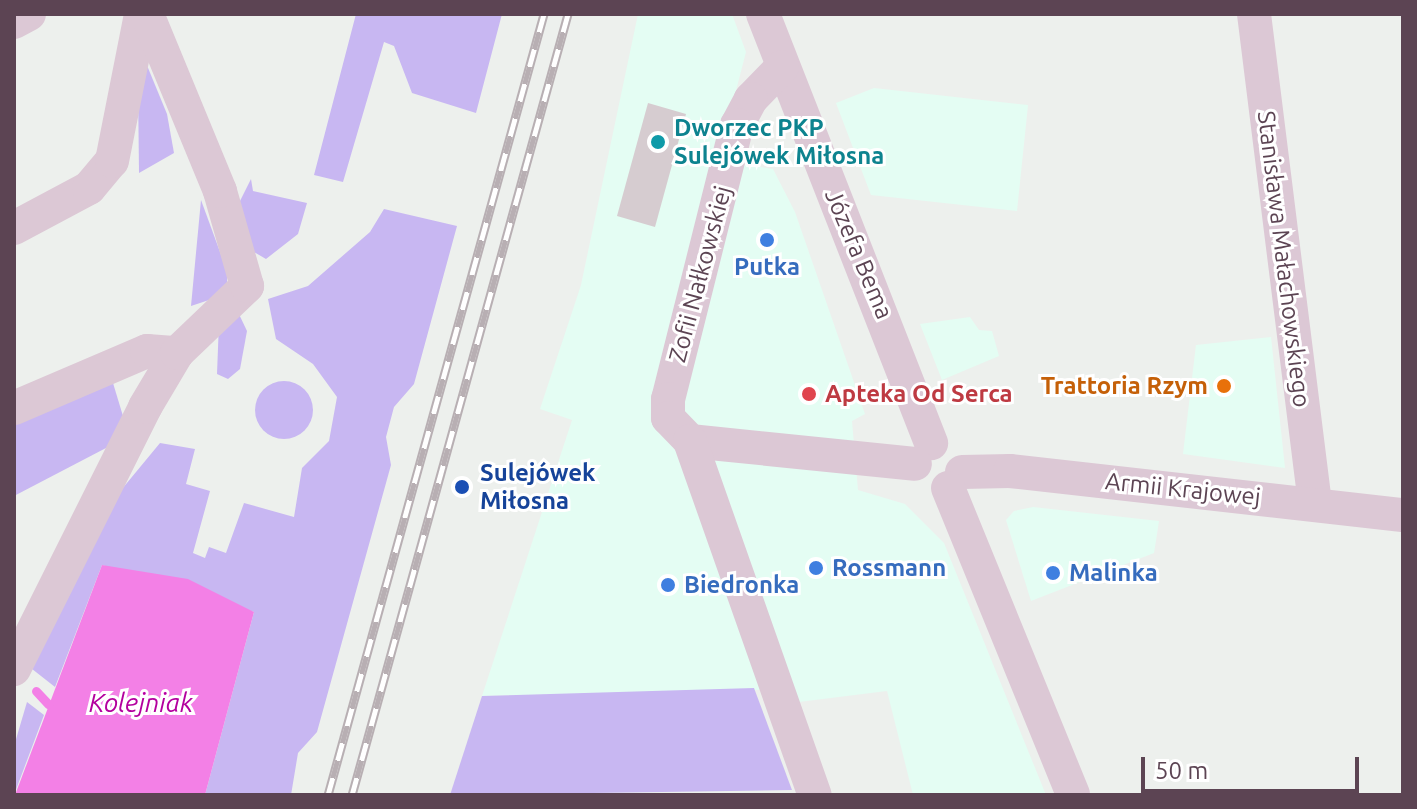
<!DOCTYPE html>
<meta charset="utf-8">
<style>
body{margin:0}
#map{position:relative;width:1417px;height:809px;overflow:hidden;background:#edf0ed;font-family:Ubuntu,sans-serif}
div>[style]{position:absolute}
.commercial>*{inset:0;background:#e4fdf3}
.green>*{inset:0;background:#c8b7f2}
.round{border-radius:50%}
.water>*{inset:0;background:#f380e6}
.stream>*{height:9px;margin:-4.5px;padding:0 4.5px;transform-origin:4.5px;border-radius:4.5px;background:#f380e6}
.building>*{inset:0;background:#d6ccd0}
.street>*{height:34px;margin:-17px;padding:0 17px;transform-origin:17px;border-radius:17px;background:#dcc8d5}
.rail>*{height:9px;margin-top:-4.5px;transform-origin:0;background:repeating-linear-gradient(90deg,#fff 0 18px,#b8afb3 0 36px);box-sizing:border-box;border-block:2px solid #b8afb3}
.dots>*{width:22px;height:22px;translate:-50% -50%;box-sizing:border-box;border:4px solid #fff;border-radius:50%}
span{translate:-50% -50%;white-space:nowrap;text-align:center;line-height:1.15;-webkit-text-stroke:6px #fff;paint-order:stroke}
.culture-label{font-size:24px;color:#0d838f;font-weight:700}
.left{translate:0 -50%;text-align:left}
.street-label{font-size:24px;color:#5c4453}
.shop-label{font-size:24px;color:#366cbe;font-weight:700}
.food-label{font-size:24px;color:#c56008;font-weight:700}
.right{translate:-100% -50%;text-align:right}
.health-label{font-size:24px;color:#be3a42;font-weight:700}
.transit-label{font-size:24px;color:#164399;font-weight:700}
.water-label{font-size:26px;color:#b3009e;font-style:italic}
.frame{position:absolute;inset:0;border:16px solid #5c4453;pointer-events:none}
.scale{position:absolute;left:1141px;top:757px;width:218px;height:36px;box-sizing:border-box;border:4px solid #5c4453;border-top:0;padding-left:10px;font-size:24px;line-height:28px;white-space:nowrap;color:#5c4453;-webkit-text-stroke:6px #fff;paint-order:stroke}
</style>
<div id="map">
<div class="commercial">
<div style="clip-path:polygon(638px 14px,732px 14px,746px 52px,718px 160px,773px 169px,795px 212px,865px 414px,852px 421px,858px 490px,905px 504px,944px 543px,1046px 795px,913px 795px,887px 691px,799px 702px,794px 689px,482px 696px,572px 420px,540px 409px,581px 285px)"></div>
<div style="clip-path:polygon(874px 88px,1028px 105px,1017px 211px,871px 195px,836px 103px)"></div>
<div style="clip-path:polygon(970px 317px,979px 330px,992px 331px,999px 356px,942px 380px,920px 324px)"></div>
<div style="clip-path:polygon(1271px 337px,1285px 468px,1183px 454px,1196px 345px)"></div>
<div style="clip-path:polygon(1033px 507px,1159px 521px,1154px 553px,1031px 601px,1006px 520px,1014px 511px)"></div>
</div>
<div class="green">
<div style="clip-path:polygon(356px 14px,502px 14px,476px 113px,412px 93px,394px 46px,384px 42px,343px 182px,314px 175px)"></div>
<div style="clip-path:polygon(146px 63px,167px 114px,174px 153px,139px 173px,138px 86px)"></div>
<div style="clip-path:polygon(251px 179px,253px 191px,307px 203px,298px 234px,266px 259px,254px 252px,237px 207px)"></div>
<div style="clip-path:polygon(201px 200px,227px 271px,227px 294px,191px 306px)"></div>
<div style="clip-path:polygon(384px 209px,457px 226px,414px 384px,394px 407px,386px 437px,391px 465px,317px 732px,298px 753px,291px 795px,205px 795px,254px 612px,102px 565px,55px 687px,27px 665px,117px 495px,160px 443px,195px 449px,186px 484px,210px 491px,193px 553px,205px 558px,209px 547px,226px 553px,244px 503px,294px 517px,302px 468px,329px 441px,337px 397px,313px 364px,276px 339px,268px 299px,308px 286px,370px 232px)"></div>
<div style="clip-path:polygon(237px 310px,247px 331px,240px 369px,228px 379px,217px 374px,219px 322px)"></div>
<div class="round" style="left:255px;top:381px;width:58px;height:58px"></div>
<div style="clip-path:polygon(113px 383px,129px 436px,14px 496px,14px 419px)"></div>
<div style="clip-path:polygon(754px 688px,792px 790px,450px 795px,482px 696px)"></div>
<div style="clip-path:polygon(27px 702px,44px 715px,14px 795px,14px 746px)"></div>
</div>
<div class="water">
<div style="clip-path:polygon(102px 565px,188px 579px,254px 612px,205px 795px,15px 795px)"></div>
</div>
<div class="stream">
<div style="left:36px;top:691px;width:18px;rotate:47deg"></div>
</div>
<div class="building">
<div style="clip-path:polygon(648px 103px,686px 114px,655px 227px,617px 216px)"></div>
</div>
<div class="street">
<div style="left:763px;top:14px;width:461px;rotate:68.6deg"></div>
<div style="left:1254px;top:14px;width:494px;rotate:82.9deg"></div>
<div style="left:14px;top:22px;width:17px;rotate:-28deg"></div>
<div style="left:782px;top:67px;width:45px;rotate:134.1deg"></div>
<div style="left:751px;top:99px;width:30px;rotate:118deg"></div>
<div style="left:737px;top:125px;width:283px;rotate:104.1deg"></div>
<div style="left:668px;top:399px;width:19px;rotate:90deg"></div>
<div style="left:668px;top:418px;width:32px;rotate:46deg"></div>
<div style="left:690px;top:441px;width:226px;rotate:5.8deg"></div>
<div style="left:14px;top:228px;width:85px;rotate:-28.1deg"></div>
<div style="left:89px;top:188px;width:35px;rotate:-50deg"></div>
<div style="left:112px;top:161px;width:150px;rotate:-78.8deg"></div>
<div style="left:14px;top:408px;width:145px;rotate:-23.2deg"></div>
<div style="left:147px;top:351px;width:30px;rotate:4deg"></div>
<div style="left:690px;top:441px;width:375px;rotate:70.6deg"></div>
<div style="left:962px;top:472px;width:48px;rotate:-1.2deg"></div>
<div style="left:1010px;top:471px;width:395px;rotate:6.4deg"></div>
<div style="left:948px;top:488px;width:331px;rotate:67.8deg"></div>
<div style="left:14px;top:669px;width:293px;rotate:-63.4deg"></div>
<div style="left:145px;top:407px;width:63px;rotate:-59.3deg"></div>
<div style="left:177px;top:353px;width:97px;rotate:-43.7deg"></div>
<div style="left:247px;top:286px;width:99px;rotate:-105.9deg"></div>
<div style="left:220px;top:191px;width:191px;rotate:-112.4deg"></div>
</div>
<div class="rail">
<div style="left:328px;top:795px;width:810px;rotate:-74.54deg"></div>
<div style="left:352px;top:795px;width:810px;rotate:-74.54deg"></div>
</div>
<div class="dots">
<div style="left:658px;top:142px;background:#0f9aa8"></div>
<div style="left:767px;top:240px;background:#3f7fe0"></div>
<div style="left:1224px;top:386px;background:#e8710a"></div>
<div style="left:809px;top:394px;background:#e0444e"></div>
<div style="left:462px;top:487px;background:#1a4fb4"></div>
<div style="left:816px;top:568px;background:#3f7fe0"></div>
<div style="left:1053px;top:573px;background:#3f7fe0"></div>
<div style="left:668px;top:585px;background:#3f7fe0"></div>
</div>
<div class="culture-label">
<span class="left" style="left:674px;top:142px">Dworzec PKP<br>Sulejówek Miłosna</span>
</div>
<div class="street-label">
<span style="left:859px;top:254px;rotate:67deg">Józefa Bema</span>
<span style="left:1284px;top:259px;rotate:83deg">Stanisława Małachowskiego</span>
<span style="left:700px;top:274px;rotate:-75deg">Zofii Nałkowskiej</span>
<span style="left:1183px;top:489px;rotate:6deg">Armii Krajowej</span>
</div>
<div class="shop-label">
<span style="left:767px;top:267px">Putka</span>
<span class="left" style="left:832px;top:568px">Rossmann</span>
<span class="left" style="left:1069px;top:573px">Malinka</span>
<span class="left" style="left:684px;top:585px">Biedronka</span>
</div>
<div class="food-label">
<span class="right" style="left:1208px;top:386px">Trattoria Rzym</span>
</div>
<div class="health-label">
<span class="left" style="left:825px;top:394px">Apteka Od Serca</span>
</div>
<div class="transit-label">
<span class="left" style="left:480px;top:487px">Sulejówek<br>Miłosna</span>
</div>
<div class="water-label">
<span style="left:141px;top:703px">Kolejniak</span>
</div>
<div class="frame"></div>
<div class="scale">50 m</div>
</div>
